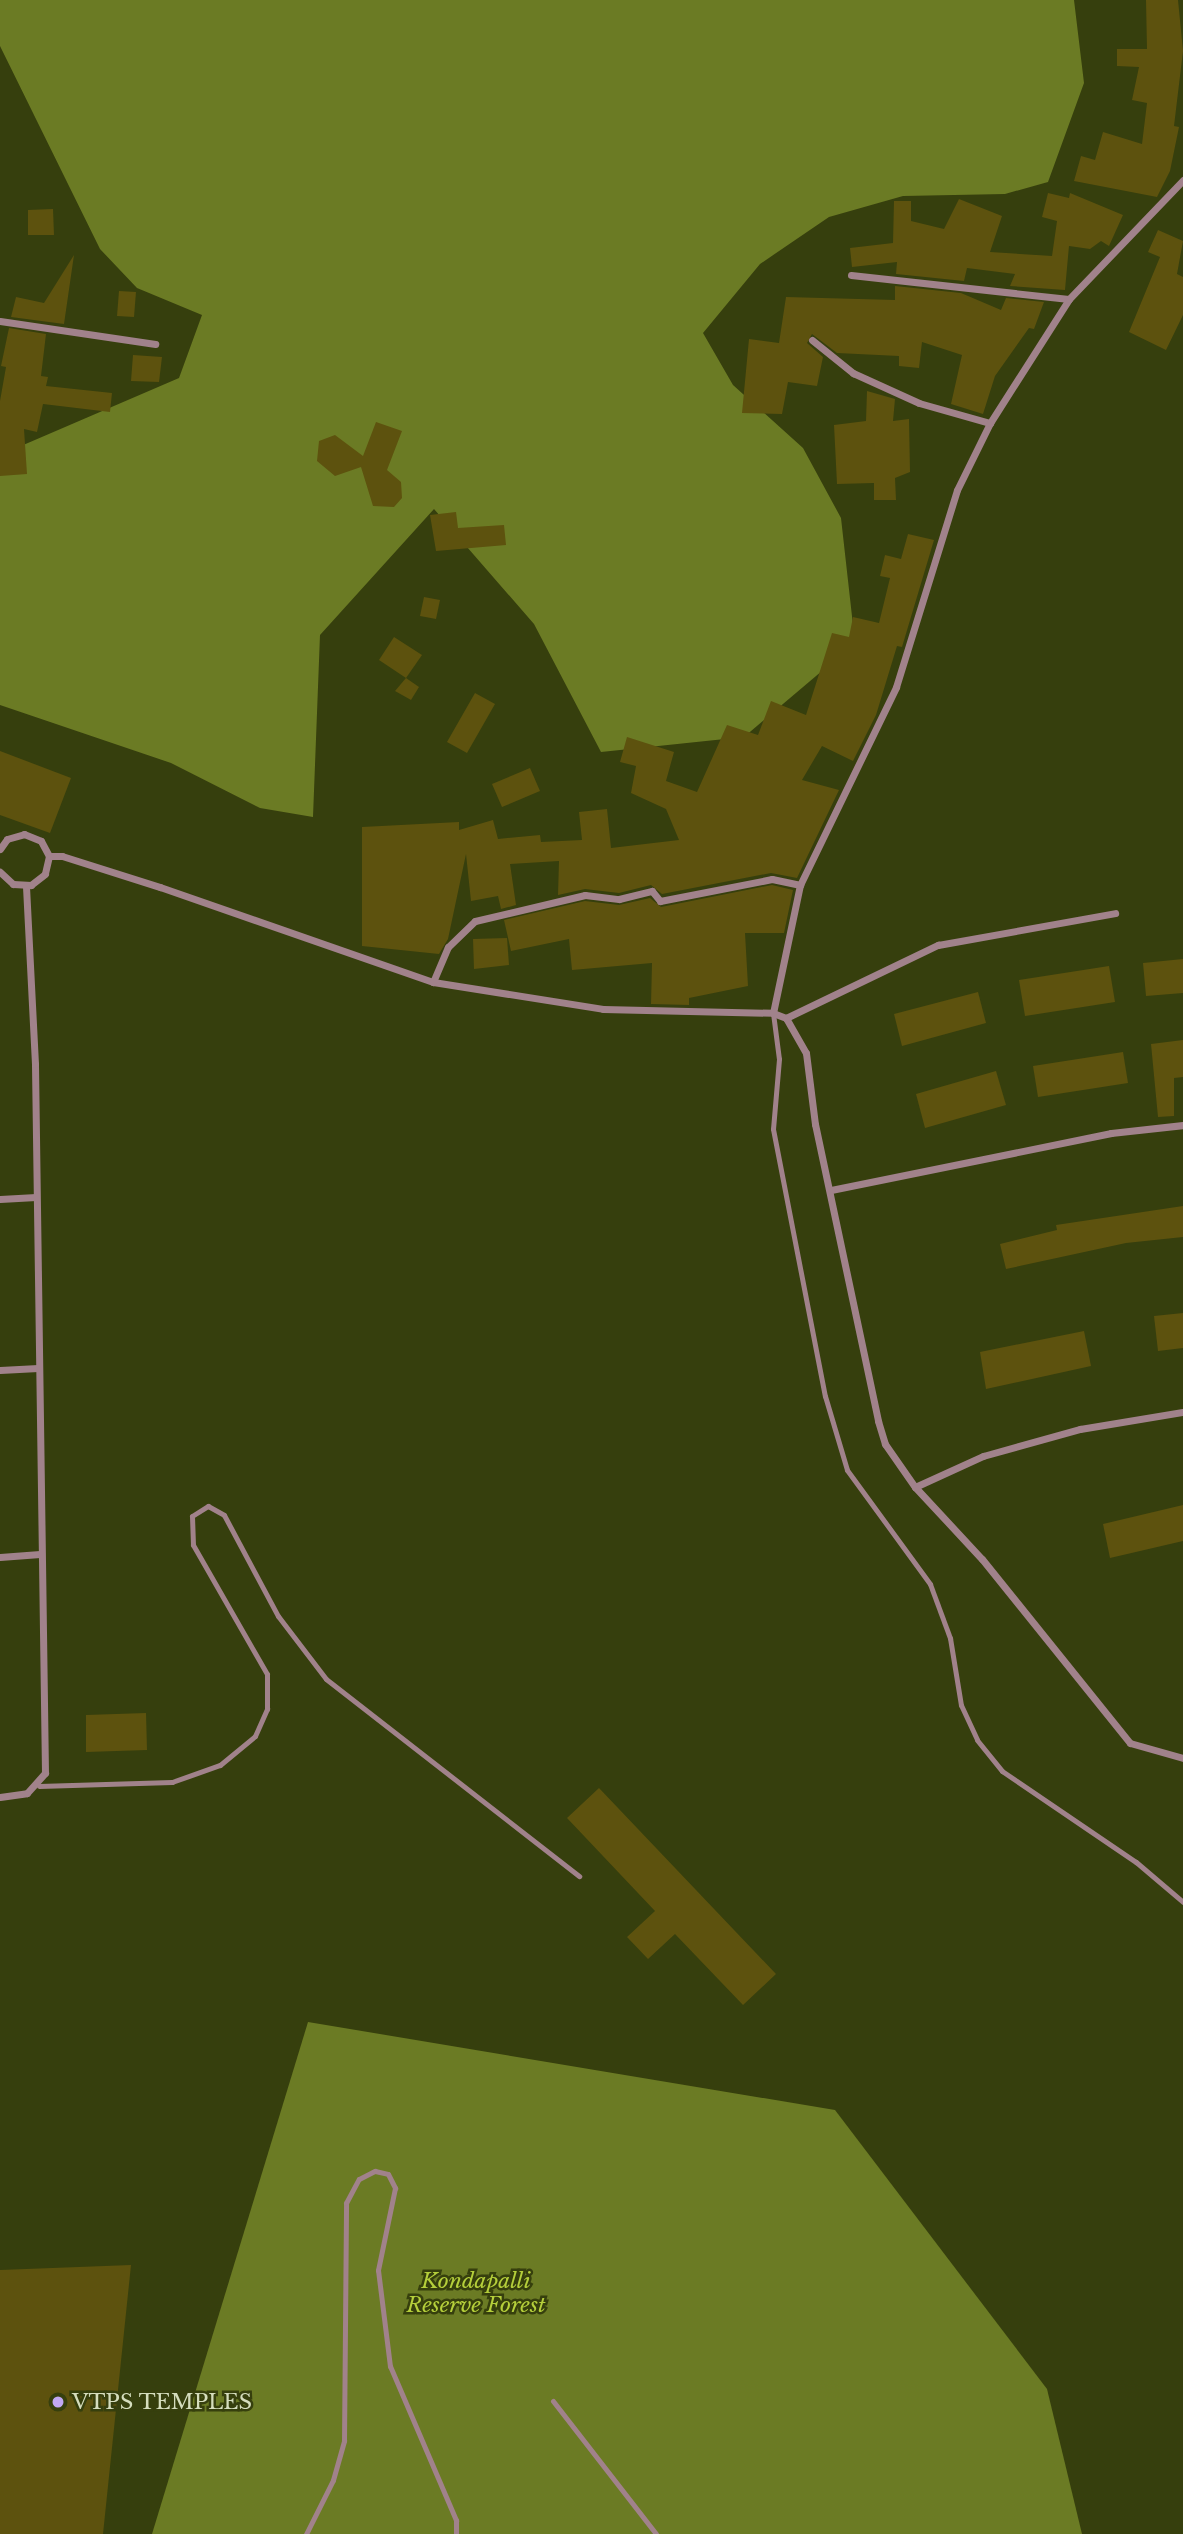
<!DOCTYPE html>
<style>
body{margin:0}
#map{position:relative;width:1183px;height:2534px;overflow:hidden;background:#363f0d;font-family:"Libre Baskerville",serif}
div>[style]{position:absolute}
.forest>*{inset:0;background:#6b7b24}
.building>*{inset:0;background:#5d520e}
.lane>*{height:5px;margin:-2.5px;padding:0 2.5px;transform-origin:2.5px;border-radius:2.5px;background:#a1828b}
.street>*{height:7px;margin:-3.5px;padding:0 3.5px;transform-origin:3.5px;border-radius:3.5px;background:#a1828b}
.dots>*{width:19px;height:19px;translate:-50% -50%;box-sizing:border-box;border:4px solid #363f0d;border-radius:50%}
span{translate:-50% -50%;white-space:nowrap;text-align:center;line-height:1.15;-webkit-text-stroke:5px #363f0d;paint-order:stroke}
.park-label{font-size:21px;color:#b5cf3b;font-style:italic}
.poi-label{font-size:21px;color:#d5ddbd}
.left{translate:0 -50%;text-align:left}
</style>
<div id="map">
<div class="forest">
<div style="clip-path:polygon(0 0,1074px 0,1084px 83px,1048px 182px,1005px 194px,903px 196px,829px 217px,760px 264px,703px 333px,733px 385px,803px 448px,841px 518px,855px 643px,744px 737px,601px 752px,534px 624px,434px 509px,320px 635px,313px 817px,260px 808px,171px 763px,0 705px,0 455px,179px 378px,202px 315px,137px 288px,100px 249px,0 46px)"></div>
<div style="clip-path:polygon(308px 2022px,835px 2110px,1047px 2389px,1082px 2534px,152px 2534px)"></div>
</div>
<div class="building">
<div style="clip-path:polygon(1146px 0,1178px 0,1183px 51px,1174px 126px,1179px 127px,1170px 171px,1157px 197px,1074px 181px,1081px 156px,1095px 160px,1103px 132px,1142px 144px,1147px 103px,1132px 100px,1139px 67px,1117px 66px,1117px 49px,1147px 49px)"></div>
<div style="clip-path:polygon(1048px 193px,1069px 198px,1070px 193px,1123px 215px,1109px 246px,1101px 241px,1090px 249px,1069px 246px,1065px 290px,1010px 286px,1015px 274px,967px 268px,964px 281px,896px 274px,897px 262px,852px 267px,850px 248px,893px 243px,894px 201px,911px 201px,911px 221px,944px 229px,959px 199px,1002px 216px,990px 252px,1052px 256px,1057px 221px,1042px 217px)"></div>
<div style="clip-path:polygon(53px 209px,54px 235px,28px 235px,28px 210px)"></div>
<div style="clip-path:polygon(1158px 230px,1183px 241px,1177px 274px,1183px 277px,1183px 315px,1166px 350px,1129px 332px,1160px 257px,1148px 252px)"></div>
<div style="clip-path:polygon(74px 255px,64px 324px,11px 317px,16px 297px,44px 303px)"></div>
<div style="clip-path:polygon(895px 286px,961px 293px,1001px 310px,1006px 298px,1044px 302px,1034px 329px,1029px 328px,995px 376px,983px 414px,951px 404px,962px 355px,922px 342px,919px 368px,899px 366px,899px 356px,837px 353px,812px 334px,807px 343px,823px 357px,817px 386px,788px 382px,782px 414px,742px 413px,749px 339px,779px 343px,786px 297px,895px 300px)"></div>
<div style="clip-path:polygon(119px 291px,136px 292px,134px 317px,117px 316px)"></div>
<div style="clip-path:polygon(9px 328px,46px 334px,41px 376px,48px 377px,46px 386px,112px 393px,110px 412px,43px 404px,37px 432px,24px 429px,27px 474px,0 476px,0 401px,6px 367px,1px 366px)"></div>
<div style="clip-path:polygon(133px 355px,162px 357px,159px 382px,131px 381px)"></div>
<div style="clip-path:polygon(867px 391px,895px 399px,893px 421px,909px 419px,910px 472px,895px 478px,896px 500px,874px 500px,874px 483px,837px 484px,834px 425px,866px 421px)"></div>
<div style="clip-path:polygon(376px 422px,402px 431px,387px 470px,401px 482px,402px 498px,394px 507px,373px 506px,361px 467px,335px 476px,317px 461px,319px 441px,335px 435px,363px 456px)"></div>
<div style="clip-path:polygon(456px 512px,458px 528px,504px 525px,506px 545px,436px 551px,430px 515px)"></div>
<div style="clip-path:polygon(908px 534px,934px 540px,902px 647px,897px 646px,876px 715px,853px 761px,822px 746px,802px 780px,839px 790px,797px 878px,771px 873px,662px 894px,651px 885px,619px 893px,585px 889px,558px 895px,559px 861px,510px 864px,516px 905px,501px 909px,498px 896px,471px 901px,466px 854px,448px 939px,439px 954px,362px 946px,362px 827px,459px 822px,459px 830px,493px 820px,498px 839px,540px 835px,541px 842px,582px 840px,579px 812px,607px 809px,611px 848px,679px 840px,666px 809px,631px 793px,636px 766px,620px 762px,627px 737px,674px 752px,666px 781px,697px 792px,727px 725px,758px 735px,771px 701px,806px 715px,832px 633px,849px 637px,853px 617px,879px 623px,890px 578px,880px 576px,885px 555px,901px 559px)"></div>
<div style="clip-path:polygon(424px 597px,440px 600px,436px 619px,420px 616px)"></div>
<div style="clip-path:polygon(394px 637px,422px 655px,406px 678px,379px 660px)"></div>
<div style="clip-path:polygon(406px 678px,419px 687px,411px 700px,395px 691px)"></div>
<div style="clip-path:polygon(475px 693px,495px 704px,467px 753px,447px 742px)"></div>
<div style="clip-path:polygon(0 751px,71px 778px,50px 833px,0 815px)"></div>
<div style="clip-path:polygon(530px 768px,540px 791px,502px 807px,492px 784px)"></div>
<div style="clip-path:polygon(772px 885px,793px 890px,784px 933px,745px 933px,748px 986px,689px 998px,689px 1005px,651px 1004px,652px 963px,572px 970px,569px 939px,511px 951px,504px 920px,585px 901px,619px 905px,650px 898px,661px 907px)"></div>
<div style="clip-path:polygon(507px 938px,509px 965px,474px 969px,473px 939px)"></div>
<div style="clip-path:polygon(1183px 959px,1183px 993px,1146px 996px,1143px 963px)"></div>
<div style="clip-path:polygon(1109px 966px,1115px 1002px,1025px 1016px,1019px 980px)"></div>
<div style="clip-path:polygon(978px 992px,986px 1023px,902px 1046px,894px 1014px)"></div>
<div style="clip-path:polygon(1183px 1040px,1183px 1077px,1174px 1078px,1174px 1116px,1158px 1117px,1151px 1044px)"></div>
<div style="clip-path:polygon(1123px 1052px,1128px 1083px,1038px 1097px,1033px 1066px)"></div>
<div style="clip-path:polygon(996px 1071px,1006px 1105px,925px 1128px,916px 1094px)"></div>
<div style="clip-path:polygon(1183px 1206px,1183px 1237px,1126px 1243px,1006px 1269px,1000px 1244px,1057px 1230px,1056px 1225px)"></div>
<div style="clip-path:polygon(1183px 1313px,1183px 1348px,1158px 1351px,1154px 1316px)"></div>
<div style="clip-path:polygon(1084px 1331px,1091px 1366px,986px 1389px,980px 1352px)"></div>
<div style="clip-path:polygon(1183px 1505px,1183px 1541px,1110px 1558px,1103px 1524px)"></div>
<div style="clip-path:polygon(146px 1713px,147px 1750px,86px 1752px,86px 1715px)"></div>
<div style="clip-path:polygon(599px 1788px,776px 1974px,743px 2005px,675px 1934px,648px 1959px,627px 1937px,655px 1911px,567px 1818px)"></div>
<div style="clip-path:polygon(131px 2265px,103px 2534px,0 2534px,0 2270px)"></div>
</div>
<div class="lane">
<div style="left:773px;top:1013px;width:46px;rotate:82.6deg"></div>
<div style="left:779px;top:1059px;width:70px;rotate:94.9deg"></div>
<div style="left:773px;top:1129px;width:272px;rotate:79deg"></div>
<div style="left:825px;top:1396px;width:77px;rotate:73.4deg"></div>
<div style="left:847px;top:1470px;width:141px;rotate:53.9deg"></div>
<div style="left:930px;top:1584px;width:58px;rotate:69.7deg"></div>
<div style="left:950px;top:1638px;width:68px;rotate:80.7deg"></div>
<div style="left:961px;top:1705px;width:38px;rotate:65deg"></div>
<div style="left:977px;top:1740px;width:40px;rotate:51deg"></div>
<div style="left:1002px;top:1771px;width:162px;rotate:34.2deg"></div>
<div style="left:1136px;top:1862px;width:62px;rotate:40.4deg"></div>
<div style="left:39px;top:1786px;width:133px;rotate:-1.7deg"></div>
<div style="left:172px;top:1782px;width:51px;rotate:-19.5deg"></div>
<div style="left:220px;top:1765px;width:45px;rotate:-39.6deg"></div>
<div style="left:255px;top:1736px;width:30px;rotate:-66deg"></div>
<div style="left:267px;top:1709px;width:35px;rotate:-90deg"></div>
<div style="left:267px;top:1674px;width:149px;rotate:-119.8deg"></div>
<div style="left:193px;top:1545px;width:29px;rotate:-92deg"></div>
<div style="left:192px;top:1516px;width:19px;rotate:-32deg"></div>
<div style="left:208px;top:1506px;width:18px;rotate:29deg"></div>
<div style="left:224px;top:1515px;width:115px;rotate:61.9deg"></div>
<div style="left:278px;top:1616px;width:79px;rotate:52.7deg"></div>
<div style="left:326px;top:1679px;width:321px;rotate:37.9deg"></div>
<div style="left:553px;top:2401px;width:168px;rotate:52.2deg"></div>
<div style="left:306px;top:2534px;width:60px;rotate:-63.4deg"></div>
<div style="left:333px;top:2480px;width:41px;rotate:-74.2deg"></div>
<div style="left:344px;top:2441px;width:238px;rotate:-89.5deg"></div>
<div style="left:346px;top:2203px;width:27px;rotate:-62deg"></div>
<div style="left:359px;top:2179px;width:18px;rotate:-27deg"></div>
<div style="left:375px;top:2171px;width:13px;rotate:13deg"></div>
<div style="left:388px;top:2174px;width:16px;rotate:63deg"></div>
<div style="left:395px;top:2188px;width:84px;rotate:101.7deg"></div>
<div style="left:378px;top:2270px;width:97px;rotate:82.9deg"></div>
<div style="left:390px;top:2366px;width:168px;rotate:66.8deg"></div>
<div style="left:456px;top:2520px;width:14px;rotate:90deg"></div>
</div>
<div class="street">
<div style="left:851px;top:275px;width:219px;rotate:6.3deg"></div>
<div style="left:0;top:321px;width:157px;rotate:8.4deg"></div>
<div style="left:812px;top:340px;width:53px;rotate:38.8deg"></div>
<div style="left:853px;top:373px;width:72px;rotate:24.4deg"></div>
<div style="left:919px;top:403px;width:74px;rotate:15.7deg"></div>
<div style="left:0;top:849px;width:12px;rotate:-55deg"></div>
<div style="left:7px;top:839px;width:18px;rotate:-16deg"></div>
<div style="left:24px;top:834px;width:18px;rotate:22deg"></div>
<div style="left:41px;top:841px;width:17px;rotate:62deg"></div>
<div style="left:49px;top:856px;width:18px;rotate:103deg"></div>
<div style="left:45px;top:874px;width:18px;rotate:142deg"></div>
<div style="left:31px;top:885px;width:18px;rotate:-177deg"></div>
<div style="left:13px;top:884px;width:18px;rotate:-137deg"></div>
<div style="left:49px;top:856px;width:13px"></div>
<div style="left:62px;top:856px;width:103px;rotate:17.6deg"></div>
<div style="left:160px;top:887px;width:289px;rotate:19.2deg"></div>
<div style="left:433px;top:982px;width:172px;rotate:9deg"></div>
<div style="left:603px;top:1009px;width:170px;rotate:1.3deg"></div>
<div style="left:773px;top:1013px;width:14px;rotate:21deg"></div>
<div style="left:786px;top:1018px;width:40px;rotate:60.3deg"></div>
<div style="left:806px;top:1053px;width:72px;rotate:82.8deg"></div>
<div style="left:815px;top:1124px;width:304px;rotate:78deg"></div>
<div style="left:878px;top:1421px;width:24px;rotate:73deg"></div>
<div style="left:885px;top:1444px;width:52px;rotate:55.1deg"></div>
<div style="left:915px;top:1487px;width:75px;rotate:-24.5deg"></div>
<div style="left:983px;top:1456px;width:101px;rotate:-15.6deg"></div>
<div style="left:1080px;top:1429px;width:104px;rotate:-9.4deg"></div>
<div style="left:433px;top:982px;width:38px;rotate:-67deg"></div>
<div style="left:448px;top:947px;width:37px;rotate:-44deg"></div>
<div style="left:475px;top:921px;width:113px;rotate:-13.3deg"></div>
<div style="left:585px;top:895px;width:34px;rotate:7deg"></div>
<div style="left:619px;top:899px;width:34px;rotate:-14deg"></div>
<div style="left:652px;top:891px;width:13px;rotate:51deg"></div>
<div style="left:660px;top:901px;width:114px;rotate:-11.1deg"></div>
<div style="left:772px;top:879px;width:29px;rotate:12deg"></div>
<div style="left:773px;top:1013px;width:131px;rotate:-78.1deg"></div>
<div style="left:800px;top:885px;width:220px;rotate:-64.1deg"></div>
<div style="left:896px;top:687px;width:206px;rotate:-72.8deg"></div>
<div style="left:957px;top:490px;width:75px;rotate:-63.8deg"></div>
<div style="left:990px;top:423px;width:147px;rotate:-57.5deg"></div>
<div style="left:1069px;top:299px;width:165px;rotate:-46.2deg"></div>
<div style="left:786px;top:1018px;width:169px;rotate:-25.7deg"></div>
<div style="left:938px;top:945px;width:180px;rotate:-10.2deg"></div>
<div style="left:831px;top:1190px;width:286px;rotate:-11.5deg"></div>
<div style="left:1111px;top:1133px;width:72px;rotate:-6.3deg"></div>
<div style="left:0;top:1199px;width:36px;rotate:-3deg"></div>
<div style="left:0;top:1370px;width:38px;rotate:-3deg"></div>
<div style="left:915px;top:1487px;width:98px;rotate:47.1deg"></div>
<div style="left:982px;top:1559px;width:236px;rotate:51.2deg"></div>
<div style="left:1130px;top:1743px;width:55px;rotate:15.8deg"></div>
<div style="left:0;top:1557px;width:40px;rotate:-4.3deg"></div>
<div style="left:0;top:1797px;width:27px;rotate:-8deg"></div>
<div style="left:27px;top:1793px;width:27px;rotate:-48deg"></div>
<div style="left:45px;top:1773px;width:709px;rotate:-90.81deg"></div>
<div style="left:35px;top:1064px;width:178px;rotate:-92.9deg"></div>
</div>
<div class="dots">
<div style="left:58px;top:2402px;background:#c1a8f3"></div>
</div>
<div class="park-label">
<span style="left:476px;top:2293px">Kondapalli<br>Reserve Forest</span>
</div>
<div class="poi-label">
<span class="left" style="left:72px;top:2402px">VTPS TEMPLES</span>
</div>
</div>
